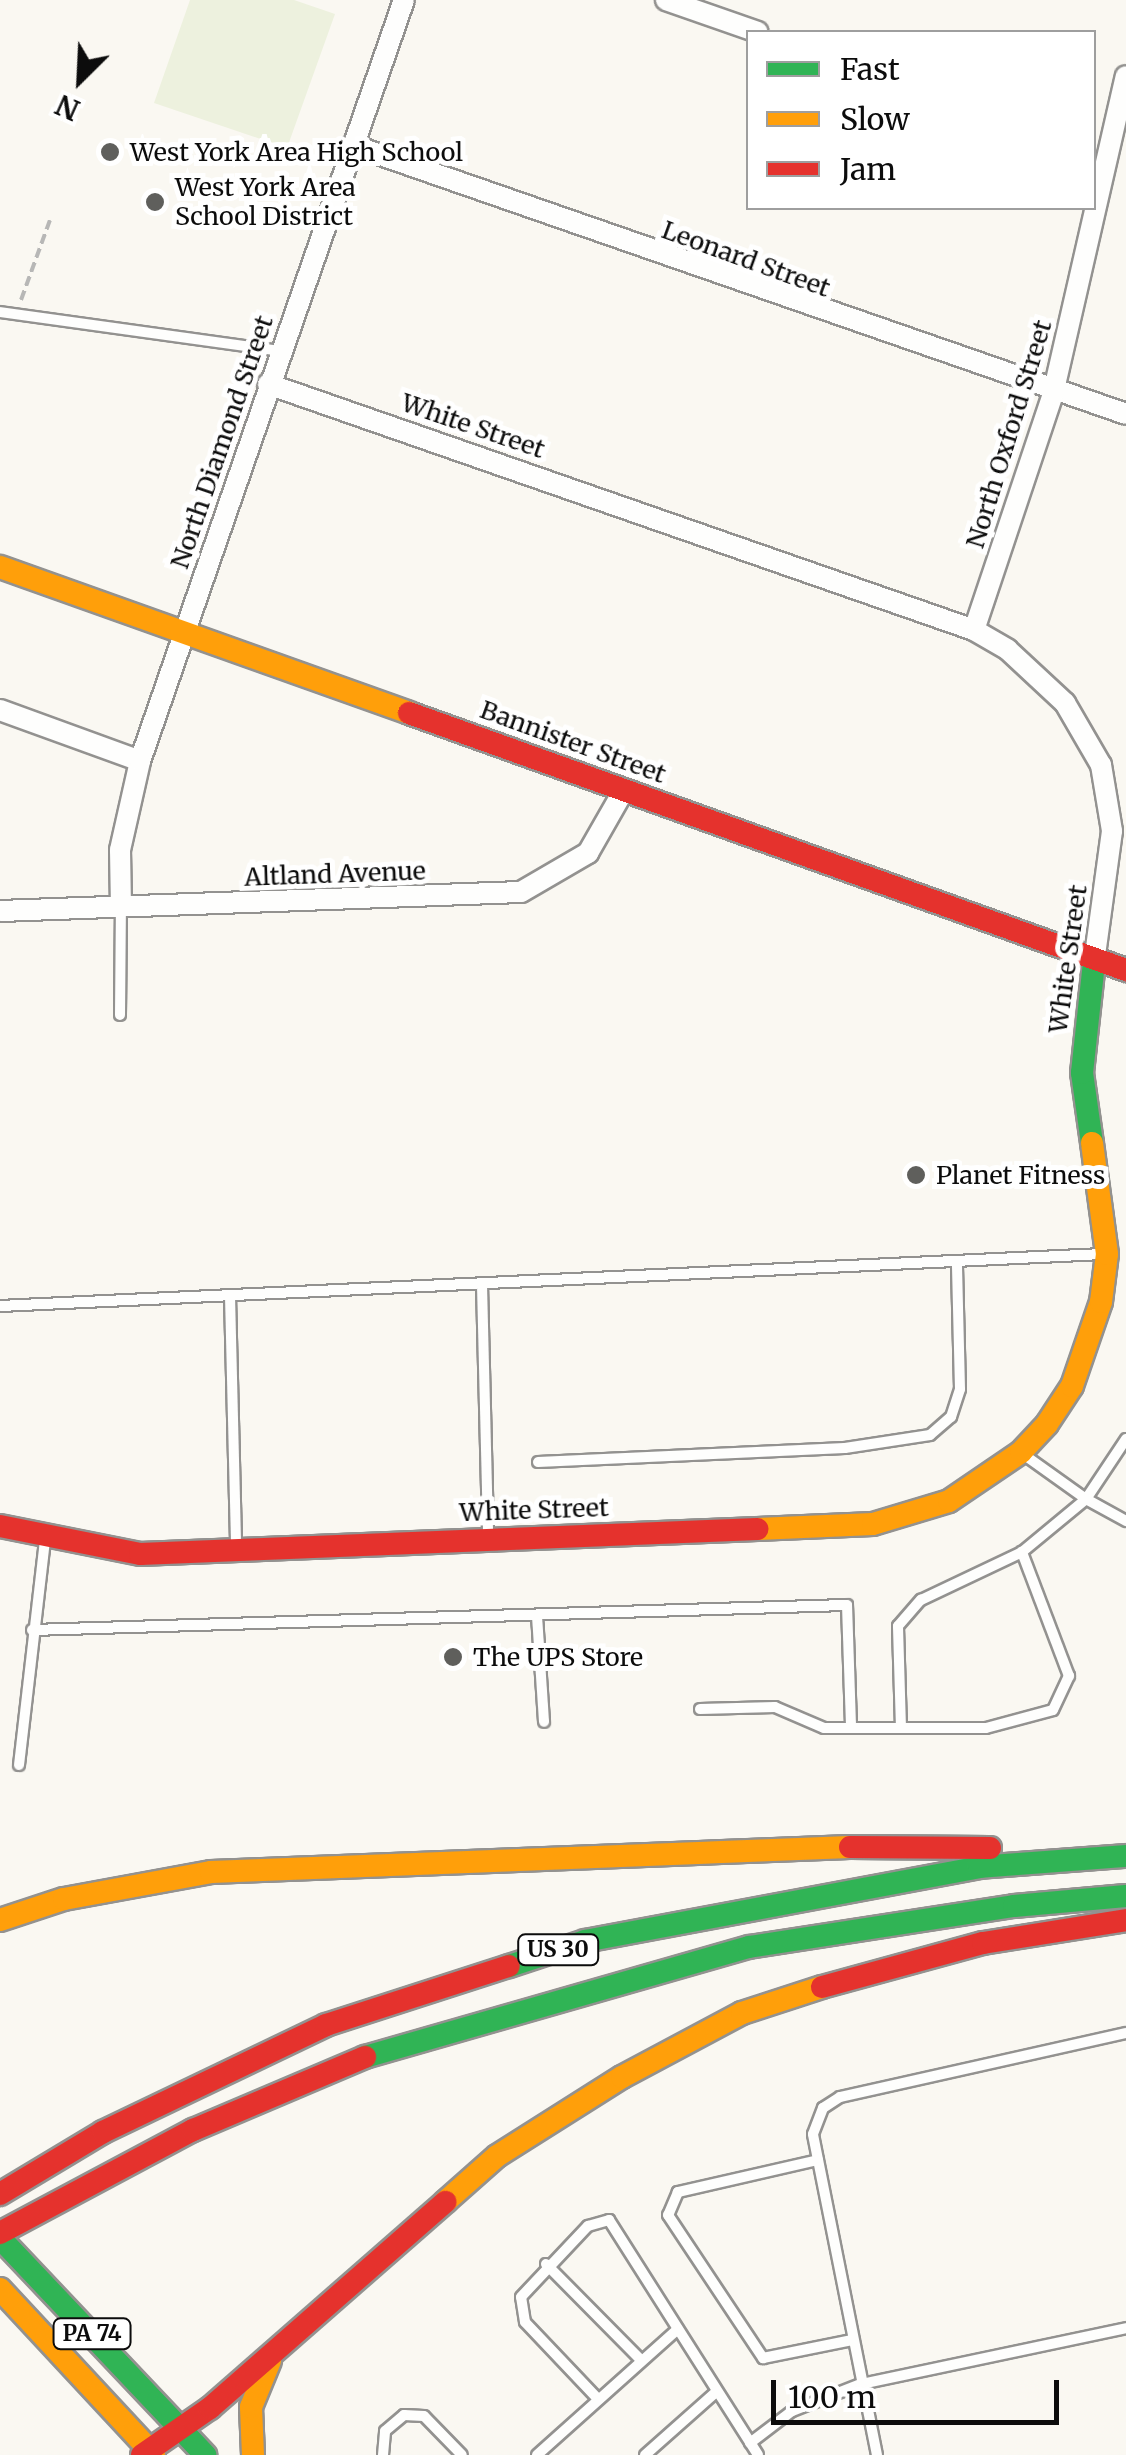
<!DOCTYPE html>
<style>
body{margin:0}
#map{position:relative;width:1126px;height:2455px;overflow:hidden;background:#faf8f2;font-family:Merriweather,serif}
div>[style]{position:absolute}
.pitch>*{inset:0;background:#edf1de}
.path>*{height:4px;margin-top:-2px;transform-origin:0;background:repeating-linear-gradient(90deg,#b7b7b6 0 10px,transparent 0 15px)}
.roads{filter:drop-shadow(2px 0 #939290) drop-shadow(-2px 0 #939290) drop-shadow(0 2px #939290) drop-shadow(0 -2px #939290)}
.lane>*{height:10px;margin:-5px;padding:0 5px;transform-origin:5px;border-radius:5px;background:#fefefd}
.street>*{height:20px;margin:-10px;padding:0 10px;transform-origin:10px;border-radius:10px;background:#fefefd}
.fast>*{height:22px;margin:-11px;padding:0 11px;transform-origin:11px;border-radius:11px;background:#30b455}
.slow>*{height:22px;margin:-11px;padding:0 11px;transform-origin:11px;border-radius:11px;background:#ff9f0a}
.jam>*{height:22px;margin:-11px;padding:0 11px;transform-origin:11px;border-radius:11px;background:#e5322d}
.dots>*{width:28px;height:28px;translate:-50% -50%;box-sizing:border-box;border:5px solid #fff;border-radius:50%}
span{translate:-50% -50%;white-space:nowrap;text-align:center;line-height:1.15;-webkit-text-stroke:10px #fff;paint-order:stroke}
.shield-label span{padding:2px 8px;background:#fff;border:2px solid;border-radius:8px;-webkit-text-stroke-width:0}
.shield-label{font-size:22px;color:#0c0c0c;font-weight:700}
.poi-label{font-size:25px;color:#0c0c0c}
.left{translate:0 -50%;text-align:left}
.street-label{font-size:25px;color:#0c0c0c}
.legend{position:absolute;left:746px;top:30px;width:350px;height:180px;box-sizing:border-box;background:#fff;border:2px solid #9e9e9e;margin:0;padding:12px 18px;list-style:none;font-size:30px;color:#0c0c0c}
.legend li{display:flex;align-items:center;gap:20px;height:50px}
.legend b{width:50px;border:2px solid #9e9e9e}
.north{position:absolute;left:30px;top:30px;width:100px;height:100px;-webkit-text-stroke:8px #fff;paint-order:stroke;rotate:204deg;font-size:28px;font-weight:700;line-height:40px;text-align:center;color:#0c0c0c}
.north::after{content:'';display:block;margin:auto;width:35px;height:45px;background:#0c0c0c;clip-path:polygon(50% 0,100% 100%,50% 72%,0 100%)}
.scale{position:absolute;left:771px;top:2380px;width:288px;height:45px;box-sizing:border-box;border:5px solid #0c0c0c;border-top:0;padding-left:12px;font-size:30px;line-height:35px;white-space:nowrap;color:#0c0c0c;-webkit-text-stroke:8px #fff;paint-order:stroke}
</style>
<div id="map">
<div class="pitch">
<div style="clip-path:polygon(190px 0,294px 0,335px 14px,287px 148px,154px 103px)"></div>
</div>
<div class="path">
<div style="left:21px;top:300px;width:85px;rotate:-70.1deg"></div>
</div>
<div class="roads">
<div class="lane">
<div style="left:0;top:312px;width:283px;rotate:7.9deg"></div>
<div style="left:120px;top:1015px;width:107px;rotate:-89.5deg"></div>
<div style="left:482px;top:1285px;width:253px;rotate:88.6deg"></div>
<div style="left:230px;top:1296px;width:252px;rotate:88.6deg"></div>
<div style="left:0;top:1306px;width:1104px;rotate:-2.7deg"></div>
<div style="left:1126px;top:1439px;width:72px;rotate:123.7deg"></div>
<div style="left:1086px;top:1499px;width:46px;rotate:28.8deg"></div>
<div style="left:538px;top:1462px;width:307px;rotate:-2.6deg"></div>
<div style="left:845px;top:1448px;width:86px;rotate:-8.7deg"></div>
<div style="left:930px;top:1435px;width:28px;rotate:-41deg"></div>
<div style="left:951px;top:1417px;width:29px;rotate:-72deg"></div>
<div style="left:960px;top:1389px;width:125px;rotate:-91.4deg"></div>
<div style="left:537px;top:1616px;width:106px;rotate:86.2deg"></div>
<div style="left:32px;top:1630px;width:815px;rotate:-1.76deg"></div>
<div style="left:847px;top:1605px;width:123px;rotate:88.1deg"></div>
<div style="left:851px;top:1728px;width:135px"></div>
<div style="left:986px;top:1728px;width:69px;rotate:-15deg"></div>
<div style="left:1053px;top:1710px;width:38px;rotate:-65deg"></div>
<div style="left:1069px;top:1676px;width:133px;rotate:-110.8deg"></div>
<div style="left:700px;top:1709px;width:75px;rotate:-1.5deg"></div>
<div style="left:775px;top:1707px;width:53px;rotate:23.2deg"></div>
<div style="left:824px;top:1728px;width:27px"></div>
<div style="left:901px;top:1728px;width:102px;rotate:-91.7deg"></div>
<div style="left:898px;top:1626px;width:35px;rotate:-49deg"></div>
<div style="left:921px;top:1600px;width:112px;rotate:-25.4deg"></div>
<div style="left:1022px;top:1552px;width:83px;rotate:-39.6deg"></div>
<div style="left:1086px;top:1499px;width:77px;rotate:-144.5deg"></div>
<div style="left:19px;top:1765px;width:226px;rotate:-83.4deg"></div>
<div style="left:818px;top:2160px;width:144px;rotate:167.1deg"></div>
<div style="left:678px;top:2192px;width:25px;rotate:113deg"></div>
<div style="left:668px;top:2215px;width:172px;rotate:56.4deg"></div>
<div style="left:763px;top:2358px;width:91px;rotate:-11.4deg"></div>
<div style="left:546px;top:2264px;width:135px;rotate:45.3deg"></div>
<div style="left:598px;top:2399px;width:106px;rotate:-133.5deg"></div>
<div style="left:525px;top:2322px;width:25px;rotate:-99deg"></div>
<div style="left:521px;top:2297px;width:98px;rotate:-46.7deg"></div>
<div style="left:588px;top:2226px;width:22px;rotate:-16deg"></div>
<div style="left:609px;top:2220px;width:278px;rotate:57.6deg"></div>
<div style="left:750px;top:2443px;width:53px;rotate:-37.3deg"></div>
<div style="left:792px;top:2411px;width:74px;rotate:-21.4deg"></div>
<div style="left:861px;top:2384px;width:271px;rotate:-11.9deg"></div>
<div style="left:383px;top:2455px;width:24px;rotate:-85deg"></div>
<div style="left:385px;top:2431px;width:25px;rotate:-40deg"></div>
<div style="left:404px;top:2415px;width:20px;rotate:3deg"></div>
<div style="left:424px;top:2416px;width:54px;rotate:45.7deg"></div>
<div style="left:537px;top:2455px;width:189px;rotate:-41.8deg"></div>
<div style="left:645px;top:2455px;width:95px;rotate:-41.6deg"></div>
<div style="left:877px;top:2455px;width:327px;rotate:-101.3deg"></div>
<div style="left:813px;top:2134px;width:28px;rotate:-69deg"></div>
<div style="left:823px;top:2108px;width:20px;rotate:-33deg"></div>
<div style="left:840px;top:2097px;width:293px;rotate:-12.6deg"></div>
</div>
<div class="street">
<div style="left:666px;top:0;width:97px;rotate:19.2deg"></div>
<div style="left:352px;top:145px;width:819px;rotate:19.16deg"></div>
<div style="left:268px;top:384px;width:748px;rotate:19.21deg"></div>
<div style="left:974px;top:630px;width:39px;rotate:30deg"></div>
<div style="left:1008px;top:650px;width:78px;rotate:42.9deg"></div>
<div style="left:1065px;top:703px;width:72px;rotate:59.9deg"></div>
<div style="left:1101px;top:765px;width:67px;rotate:80.5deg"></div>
<div style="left:1112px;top:831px;width:132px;rotate:97.8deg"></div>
<div style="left:974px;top:630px;width:249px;rotate:-71.5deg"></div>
<div style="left:1053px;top:394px;width:326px;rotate:-77.1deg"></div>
<div style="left:0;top:710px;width:149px;rotate:20deg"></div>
<div style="left:121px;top:907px;width:57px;rotate:-91deg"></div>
<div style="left:120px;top:850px;width:91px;rotate:-77.3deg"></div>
<div style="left:140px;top:761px;width:805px;rotate:-70.87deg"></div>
<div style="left:0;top:911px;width:521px;rotate:-2.09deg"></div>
<div style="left:521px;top:892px;width:78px;rotate:-30.2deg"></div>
<div style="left:588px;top:853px;width:73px;rotate:-60.3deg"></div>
</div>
<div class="fast">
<div style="left:1092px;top:1143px;width:71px;rotate:-98.1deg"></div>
<div style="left:1082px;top:1073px;width:112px;rotate:-83.8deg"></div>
<div style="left:509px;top:1966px;width:80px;rotate:-18.2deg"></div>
<div style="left:585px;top:1941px;width:401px;rotate:-10.6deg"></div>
<div style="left:979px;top:1867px;width:147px;rotate:-4.3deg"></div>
<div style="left:365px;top:2057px;width:399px;rotate:-16deg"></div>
<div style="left:749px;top:1947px;width:268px;rotate:-8.8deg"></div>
<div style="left:1014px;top:1906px;width:112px;rotate:-5.1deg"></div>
<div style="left:0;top:2238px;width:299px;rotate:46.6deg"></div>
</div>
<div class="slow">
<div style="left:0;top:567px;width:434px;rotate:19.6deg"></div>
<div style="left:757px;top:1529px;width:116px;rotate:-2.5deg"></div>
<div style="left:873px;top:1524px;width:79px;rotate:-16.8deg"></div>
<div style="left:949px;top:1501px;width:87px;rotate:-34.2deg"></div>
<div style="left:1021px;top:1452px;width:38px;rotate:-47deg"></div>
<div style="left:1047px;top:1424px;width:45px;rotate:-56.7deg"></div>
<div style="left:1072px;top:1386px;width:89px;rotate:-71deg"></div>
<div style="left:1101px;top:1302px;width:48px;rotate:-82.9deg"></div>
<div style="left:1107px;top:1254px;width:112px;rotate:-97.7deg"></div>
<div style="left:0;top:1920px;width:67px;rotate:-18.2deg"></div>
<div style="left:64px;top:1899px;width:149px;rotate:-10.4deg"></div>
<div style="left:211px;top:1872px;width:639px;rotate:-2.24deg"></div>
<div style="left:445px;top:2202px;width:69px;rotate:-41.5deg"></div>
<div style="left:497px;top:2156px;width:148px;rotate:-32.3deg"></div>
<div style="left:622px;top:2077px;width:136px;rotate:-28.1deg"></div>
<div style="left:742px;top:2013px;width:84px;rotate:-18deg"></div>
<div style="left:0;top:2289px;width:226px;rotate:47.1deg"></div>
<div style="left:253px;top:2455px;width:48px;rotate:-92.4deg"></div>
<div style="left:251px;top:2407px;width:50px;rotate:-67.6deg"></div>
</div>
<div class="jam">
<div style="left:409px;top:713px;width:762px;rotate:19.72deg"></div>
<div style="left:0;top:1526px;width:143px;rotate:11.3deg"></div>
<div style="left:140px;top:1554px;width:618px;rotate:-2.32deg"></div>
<div style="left:850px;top:1847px;width:140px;rotate:0.4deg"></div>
<div style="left:822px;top:1987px;width:167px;rotate:-15.3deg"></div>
<div style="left:983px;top:1943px;width:145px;rotate:-9.1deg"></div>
<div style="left:0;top:2194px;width:120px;rotate:-31deg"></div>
<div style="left:103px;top:2132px;width:247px;rotate:-25.6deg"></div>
<div style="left:326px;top:2025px;width:192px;rotate:-17.9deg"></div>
<div style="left:0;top:2233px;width:219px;rotate:-28.1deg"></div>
<div style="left:193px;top:2130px;width:187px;rotate:-23deg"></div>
<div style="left:142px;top:2455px;width:83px;rotate:-34.7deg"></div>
<div style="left:210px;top:2408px;width:313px;rotate:-41.2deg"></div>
</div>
</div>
<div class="dots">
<div style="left:110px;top:152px;background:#5f5f5c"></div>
<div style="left:155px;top:202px;background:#5f5f5c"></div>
<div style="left:916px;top:1175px;background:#5f5f5c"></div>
<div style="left:453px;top:1657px;background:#5f5f5c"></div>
</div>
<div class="shield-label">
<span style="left:558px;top:1950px">US 30</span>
<span style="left:92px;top:2334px">PA 74</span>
</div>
<div class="poi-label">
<span class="left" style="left:130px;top:152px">West York Area High School</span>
<span class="left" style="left:175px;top:202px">West York Area<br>School District</span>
<span class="left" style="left:936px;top:1175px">Planet Fitness</span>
<span class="left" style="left:473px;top:1657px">The UPS Store</span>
</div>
<div class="street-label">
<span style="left:746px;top:259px;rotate:20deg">Leonard Street</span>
<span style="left:473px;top:426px;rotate:19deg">White Street</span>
<span style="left:1009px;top:434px;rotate:-73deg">North Oxford Street</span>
<span style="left:222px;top:442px;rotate:-71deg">North Diamond Street</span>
<span style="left:573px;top:742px;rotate:20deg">Bannister Street</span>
<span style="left:335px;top:874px;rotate:-2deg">Altland Avenue</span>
<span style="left:1068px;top:959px;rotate:-82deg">White Street</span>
<span style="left:534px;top:1510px;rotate:-2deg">White Street</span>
</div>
<ul class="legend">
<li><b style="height:12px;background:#30b455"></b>Fast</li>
<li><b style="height:12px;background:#ff9f0a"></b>Slow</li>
<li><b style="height:12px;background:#e5322d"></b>Jam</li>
</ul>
<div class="north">N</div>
<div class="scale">100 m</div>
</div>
